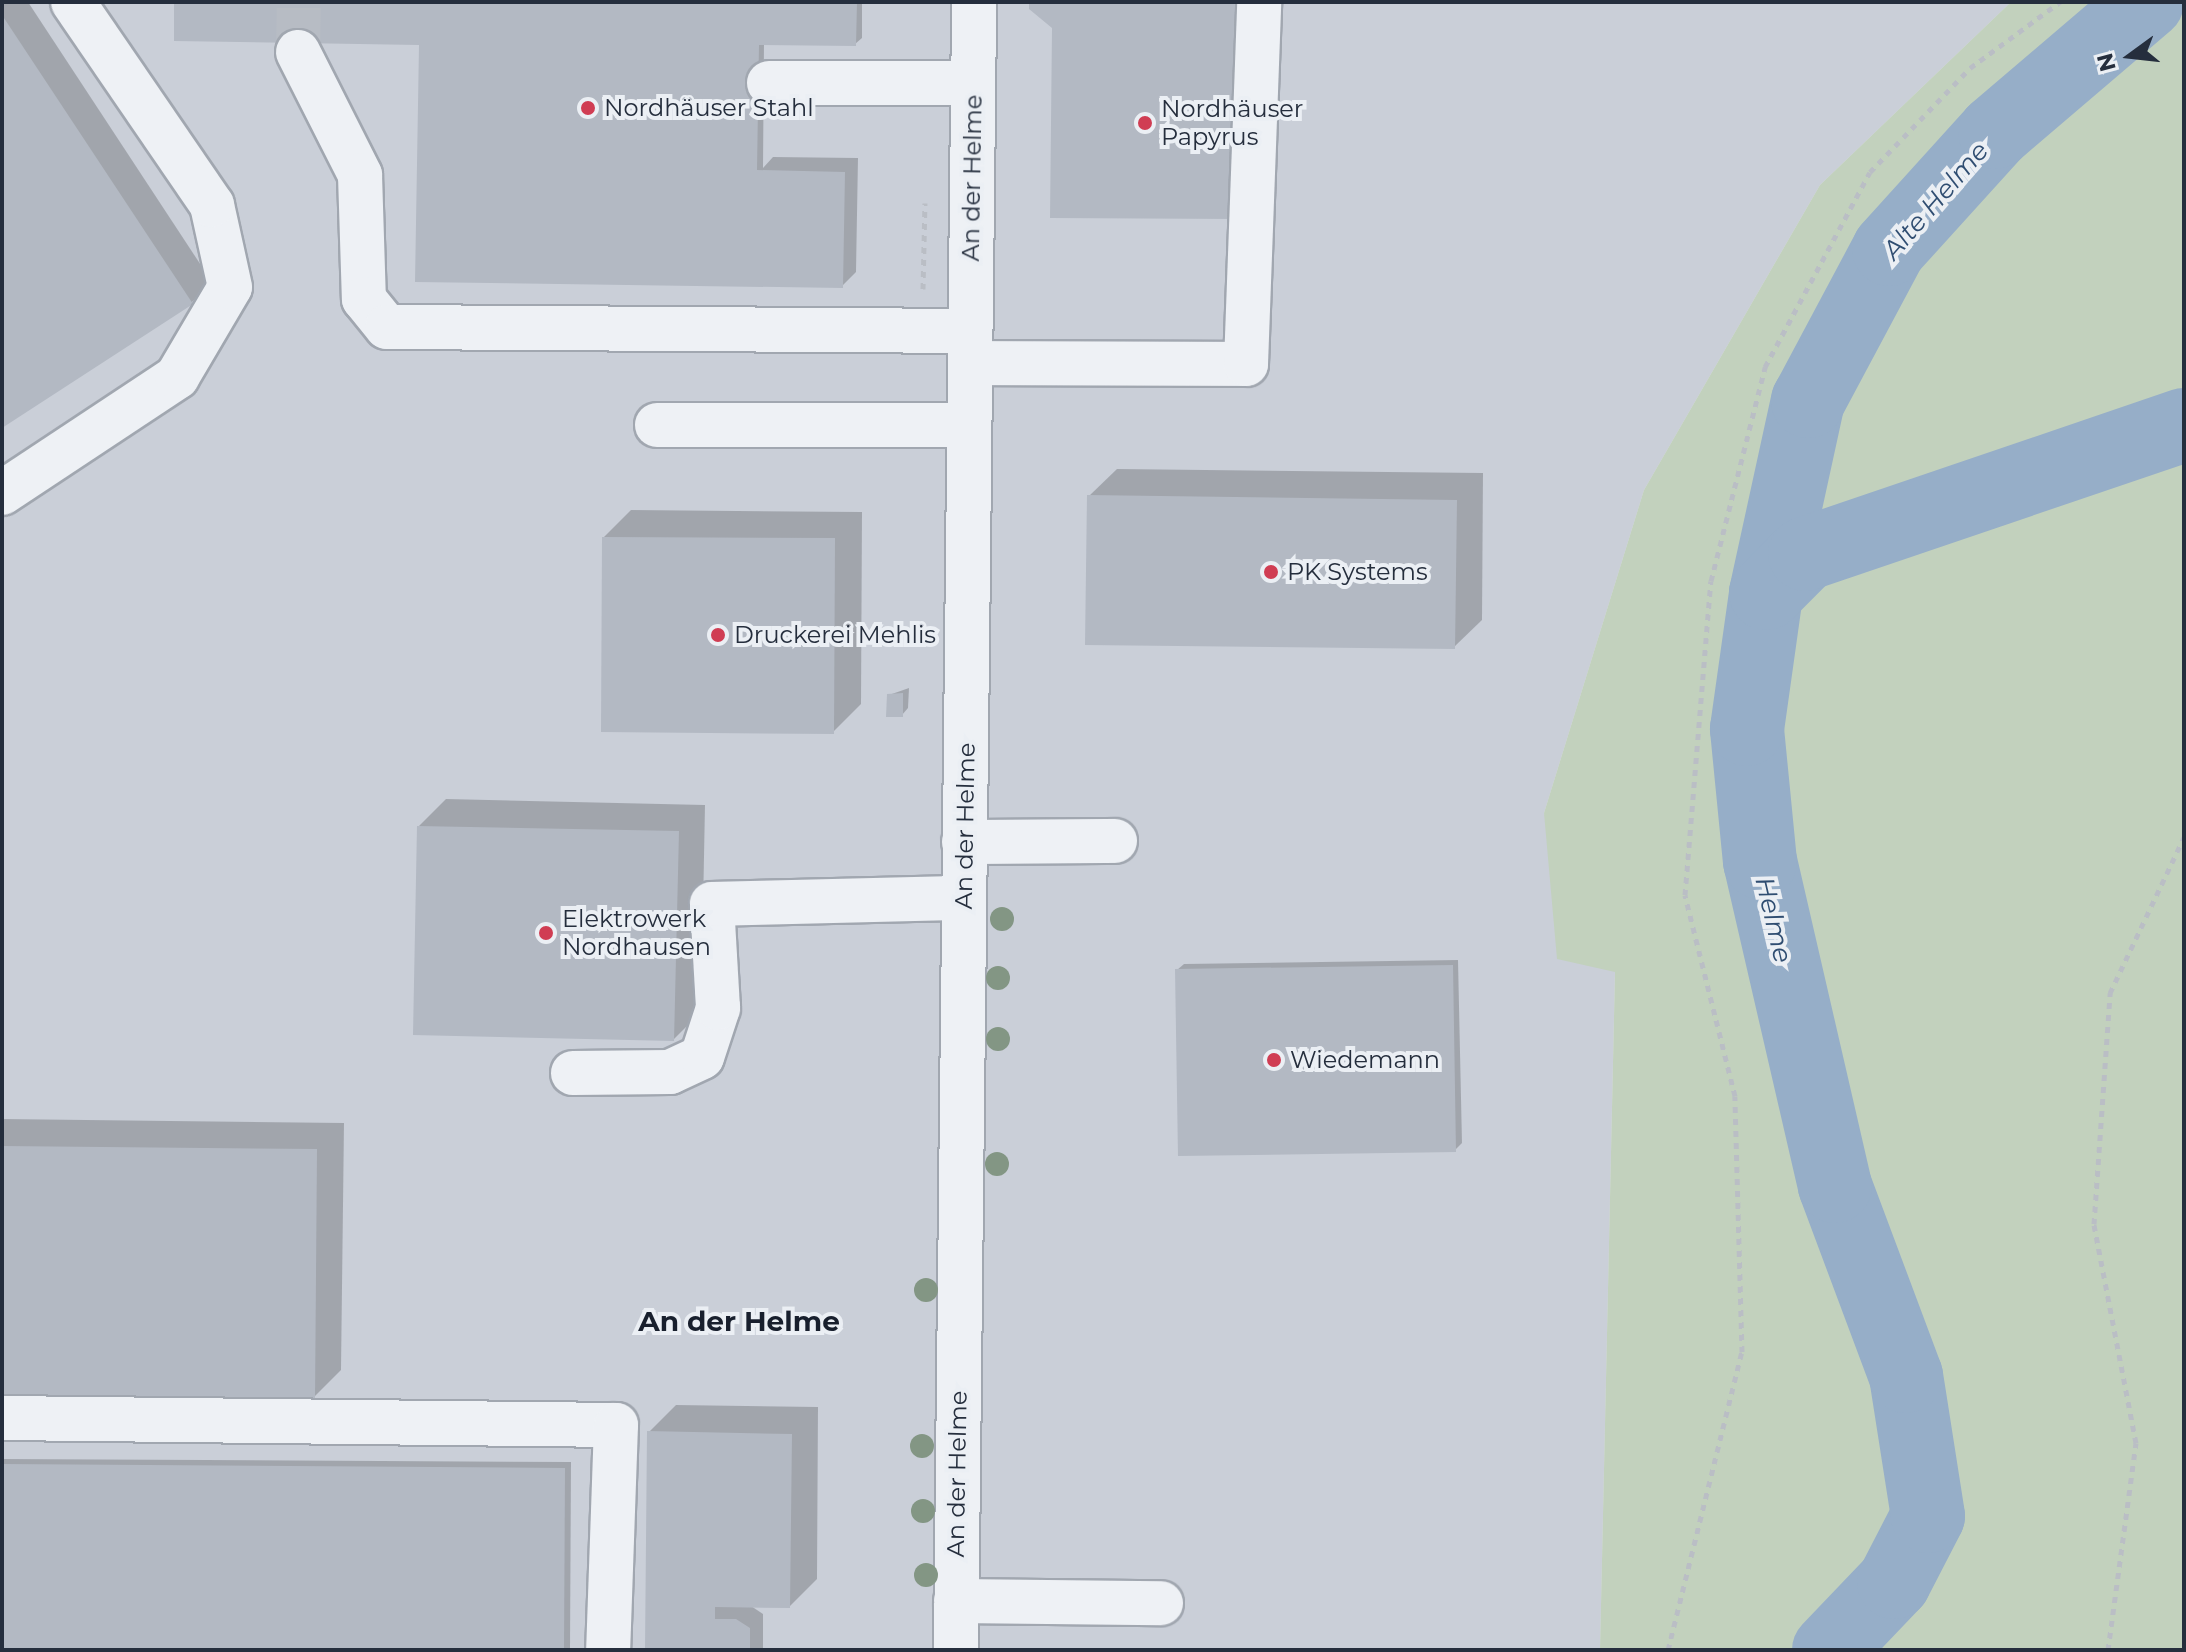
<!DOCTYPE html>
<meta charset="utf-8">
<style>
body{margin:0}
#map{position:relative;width:2186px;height:1652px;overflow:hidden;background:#dce0e6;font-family:Montserrat,sans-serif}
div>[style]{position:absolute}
.built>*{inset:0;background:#cacfd8}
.green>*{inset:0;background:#c2d1bd}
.shadow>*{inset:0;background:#0003}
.river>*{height:74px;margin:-37px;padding:0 37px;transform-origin:37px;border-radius:37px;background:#96aec8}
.building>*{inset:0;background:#b3b9c3}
.minor-tunnel>*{height:44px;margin-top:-22px;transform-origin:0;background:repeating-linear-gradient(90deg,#b7bcc4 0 44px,transparent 0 66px)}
.path>*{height:5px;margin-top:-2.5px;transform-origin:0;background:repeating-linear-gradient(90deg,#babec5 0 6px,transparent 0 12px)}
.roads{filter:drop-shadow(2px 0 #a1a7b0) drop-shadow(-2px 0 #a1a7b0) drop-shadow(0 2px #a1a7b0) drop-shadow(0 -2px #a1a7b0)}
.minor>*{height:44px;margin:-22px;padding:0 22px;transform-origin:22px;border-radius:22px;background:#eef1f5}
.trees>*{width:24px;height:24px;margin:-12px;border-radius:50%;background:#839684}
.dots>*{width:22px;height:22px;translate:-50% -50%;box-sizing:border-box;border:4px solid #ebeff4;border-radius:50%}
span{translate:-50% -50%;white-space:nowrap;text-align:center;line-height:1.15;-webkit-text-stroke:8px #ebeff4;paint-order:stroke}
.poi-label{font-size:24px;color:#252e3d}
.left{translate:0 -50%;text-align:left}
.street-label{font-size:24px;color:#252e3d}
.water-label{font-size:26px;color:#2f4d71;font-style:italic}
.quarter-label{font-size:28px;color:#181f2d;font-weight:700}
.frame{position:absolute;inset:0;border:4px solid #252e3d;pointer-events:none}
.north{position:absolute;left:2090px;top:16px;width:80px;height:80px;-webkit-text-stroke:6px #ebeff4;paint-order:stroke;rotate:255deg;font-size:22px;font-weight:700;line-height:32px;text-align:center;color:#252e3d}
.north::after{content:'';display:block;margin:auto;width:28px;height:36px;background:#252e3d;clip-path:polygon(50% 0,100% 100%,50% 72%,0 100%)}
</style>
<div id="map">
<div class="built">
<div style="clip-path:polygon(2px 2px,2011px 2px,1820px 185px,1644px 490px,1544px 813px,1615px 971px,1600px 1650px,2px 1650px)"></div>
</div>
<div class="green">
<div style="clip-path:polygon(2011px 2px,2184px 2px,2184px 1650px,1600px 1650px,1615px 972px,1557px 959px,1544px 813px,1644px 490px,1820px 185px)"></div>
</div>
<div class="shadow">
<div style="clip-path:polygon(2px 2px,28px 2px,212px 282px,192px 302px,2px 425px)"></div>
<div style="clip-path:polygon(176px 2px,862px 2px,862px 38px,855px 44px,764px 43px,763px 168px,773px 157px,858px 158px,856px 272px,842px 286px,421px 43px)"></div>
<div style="clip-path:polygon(1117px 469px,1483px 473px,1482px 620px,1454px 647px,1089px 496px)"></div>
<div style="clip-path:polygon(631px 510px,862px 512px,861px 704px,833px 732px,604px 537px)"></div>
<div style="clip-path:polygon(909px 688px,908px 708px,902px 715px,889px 695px)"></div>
<div style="clip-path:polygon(446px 799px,705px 805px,701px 1012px,674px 1039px,419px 826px)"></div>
<div style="clip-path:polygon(1458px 960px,1462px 1143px,1455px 1150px,1177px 970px,1184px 964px)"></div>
<div style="clip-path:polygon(2px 1119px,344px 1123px,341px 1370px,314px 1397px,2px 1393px)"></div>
<div style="clip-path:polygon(676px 1405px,818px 1407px,817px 1579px,790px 1606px,751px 1606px,763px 1614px,763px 1650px,647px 1650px,649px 1432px)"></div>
<div style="clip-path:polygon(2px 1459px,571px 1462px,570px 1650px,2px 1650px)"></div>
<div style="clip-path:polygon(1092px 1649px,1161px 1649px,1161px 1650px,1091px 1650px)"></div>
</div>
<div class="river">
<div style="left:1766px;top:593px;width:197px;rotate:-77.7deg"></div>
<div style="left:1808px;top:401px;width:172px;rotate:-61.9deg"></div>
<div style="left:1889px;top:249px;width:158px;rotate:-47.8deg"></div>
<div style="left:1995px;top:132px;width:200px;rotate:-40.5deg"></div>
<div style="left:1829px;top:1650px;width:94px;rotate:-46.3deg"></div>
<div style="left:1894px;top:1582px;width:74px;rotate:-62.7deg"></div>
<div style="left:1928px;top:1516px;width:142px;rotate:-98.9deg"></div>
<div style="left:1906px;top:1376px;width:203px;rotate:-110.5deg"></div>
<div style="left:1835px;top:1186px;width:333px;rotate:-103deg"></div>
<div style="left:1760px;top:862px;width:134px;rotate:-95.6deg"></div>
<div style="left:1747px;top:729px;width:137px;rotate:-82deg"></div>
<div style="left:1766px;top:593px;width:55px;rotate:-45deg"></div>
<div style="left:1805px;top:554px;width:400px;rotate:-18.8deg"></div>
</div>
<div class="building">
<div style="clip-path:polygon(174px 2px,857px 2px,856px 46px,759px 45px,757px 170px,845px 172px,843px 288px,415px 282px,419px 45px,174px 41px)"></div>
<div style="clip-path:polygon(1029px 2px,1244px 2px,1236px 219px,1050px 218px,1052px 28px,1029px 9px)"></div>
<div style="clip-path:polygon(2px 15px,193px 304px,2px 428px)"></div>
<div style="clip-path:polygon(1087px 495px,1457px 500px,1455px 649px,1085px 645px)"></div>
<div style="clip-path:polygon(602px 537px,835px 538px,834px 734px,601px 732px)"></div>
<div style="clip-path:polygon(903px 693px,903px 717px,886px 717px,887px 694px)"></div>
<div style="clip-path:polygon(417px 826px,679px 831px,674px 1041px,413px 1035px)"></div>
<div style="clip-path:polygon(1453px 965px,1456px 1152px,1178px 1156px,1175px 969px)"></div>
<div style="clip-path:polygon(2px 1146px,317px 1149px,315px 1399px,2px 1395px)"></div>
<div style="clip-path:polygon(647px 1431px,792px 1434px,790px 1608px,715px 1607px,715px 1619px,736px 1619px,750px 1628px,750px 1650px,645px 1650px)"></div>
<div style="clip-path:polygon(2px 1464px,565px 1468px,564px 1650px,2px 1650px)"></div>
</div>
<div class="minor-tunnel">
<div style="left:298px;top:52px;width:50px;rotate:-88.9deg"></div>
</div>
<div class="path">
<div style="left:923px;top:289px;width:86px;rotate:-88.7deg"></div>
<div style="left:1668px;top:1650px;width:307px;rotate:-76.1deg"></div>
<div style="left:1742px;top:1352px;width:256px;rotate:-91.6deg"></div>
<div style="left:1735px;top:1096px;width:207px;rotate:-104deg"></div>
<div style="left:1685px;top:895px;width:315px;rotate:-85.3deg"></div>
<div style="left:1711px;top:581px;width:221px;rotate:-75.8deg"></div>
<div style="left:1765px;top:367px;width:221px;rotate:-61.7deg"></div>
<div style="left:1870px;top:172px;width:144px;rotate:-46.1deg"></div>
<div style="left:1970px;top:68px;width:112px;rotate:-36.3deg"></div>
<div style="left:2108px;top:1650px;width:209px;rotate:-82.3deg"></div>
<div style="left:2136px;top:1443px;width:223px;rotate:-100.9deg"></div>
<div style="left:2094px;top:1224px;width:232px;rotate:-86deg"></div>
<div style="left:2110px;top:993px;width:173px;rotate:-64.6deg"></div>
</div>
<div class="roads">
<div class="minor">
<div style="left:298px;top:52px;width:138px;rotate:63.2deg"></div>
<div style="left:360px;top:175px;width:124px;rotate:88.2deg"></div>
<div style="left:364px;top:299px;width:36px;rotate:51deg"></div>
<div style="left:387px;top:327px;width:583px;rotate:0.39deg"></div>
<div style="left:769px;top:83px;width:204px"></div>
<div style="left:970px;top:363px;width:276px;rotate:0.2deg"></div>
<div style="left:1246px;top:364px;width:362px;rotate:-87.9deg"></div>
<div style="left:657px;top:425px;width:312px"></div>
<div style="left:2px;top:493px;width:210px;rotate:-33.5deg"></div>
<div style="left:177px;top:377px;width:104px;rotate:-59.5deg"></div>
<div style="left:230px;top:287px;width:84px;rotate:-102.4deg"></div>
<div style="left:212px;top:205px;width:246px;rotate:-124.4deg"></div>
<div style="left:964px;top:842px;width:151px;rotate:-0.4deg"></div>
<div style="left:573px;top:1073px;width:97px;rotate:-0.6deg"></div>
<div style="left:670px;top:1072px;width:35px;rotate:-25deg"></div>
<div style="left:702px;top:1057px;width:52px;rotate:-71.9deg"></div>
<div style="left:718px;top:1008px;width:104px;rotate:-93.3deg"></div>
<div style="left:712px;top:904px;width:252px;rotate:-1.4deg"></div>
<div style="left:2px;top:1418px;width:614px;rotate:0.65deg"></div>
<div style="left:616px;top:1425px;width:225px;rotate:92deg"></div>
<div style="left:956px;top:1601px;width:205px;rotate:0.6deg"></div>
<div style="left:956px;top:1650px;width:1648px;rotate:-89.37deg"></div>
</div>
</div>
<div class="trees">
<div style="left:1002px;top:919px"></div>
<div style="left:998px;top:978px"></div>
<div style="left:998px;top:1039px"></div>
<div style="left:997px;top:1164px"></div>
<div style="left:926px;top:1290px"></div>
<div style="left:922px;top:1446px"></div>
<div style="left:923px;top:1511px"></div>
<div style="left:926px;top:1575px"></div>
</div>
<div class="dots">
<div style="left:588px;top:108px;background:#d03d53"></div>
<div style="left:1145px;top:123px;background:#d03d53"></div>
<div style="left:1271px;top:572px;background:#d03d53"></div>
<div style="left:718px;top:635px;background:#d03d53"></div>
<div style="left:546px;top:933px;background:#d03d53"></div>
<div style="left:1274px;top:1060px;background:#d03d53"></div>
</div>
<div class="poi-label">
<span class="left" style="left:604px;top:108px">Nordhäuser Stahl</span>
<span class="left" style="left:1161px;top:123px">Nordhäuser<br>Papyrus</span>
<span class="left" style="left:1287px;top:572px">PK Systems</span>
<span class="left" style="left:734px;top:635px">Druckerei Mehlis</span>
<span class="left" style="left:562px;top:933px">Elektrowerk<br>Nordhausen</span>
<span class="left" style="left:1290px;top:1060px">Wiedemann</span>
</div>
<div class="street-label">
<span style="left:972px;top:178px;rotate:-89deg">An der Helme</span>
<span style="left:965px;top:826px;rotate:-89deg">An der Helme</span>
<span style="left:957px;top:1474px;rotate:-89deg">An der Helme</span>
</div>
<div class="water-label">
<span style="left:1936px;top:201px;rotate:-49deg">Alte Helme</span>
<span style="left:1773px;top:920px;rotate:77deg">Helme</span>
</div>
<div class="quarter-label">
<span style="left:739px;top:1321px">An der Helme</span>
</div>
<div class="frame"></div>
<div class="north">N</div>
</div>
